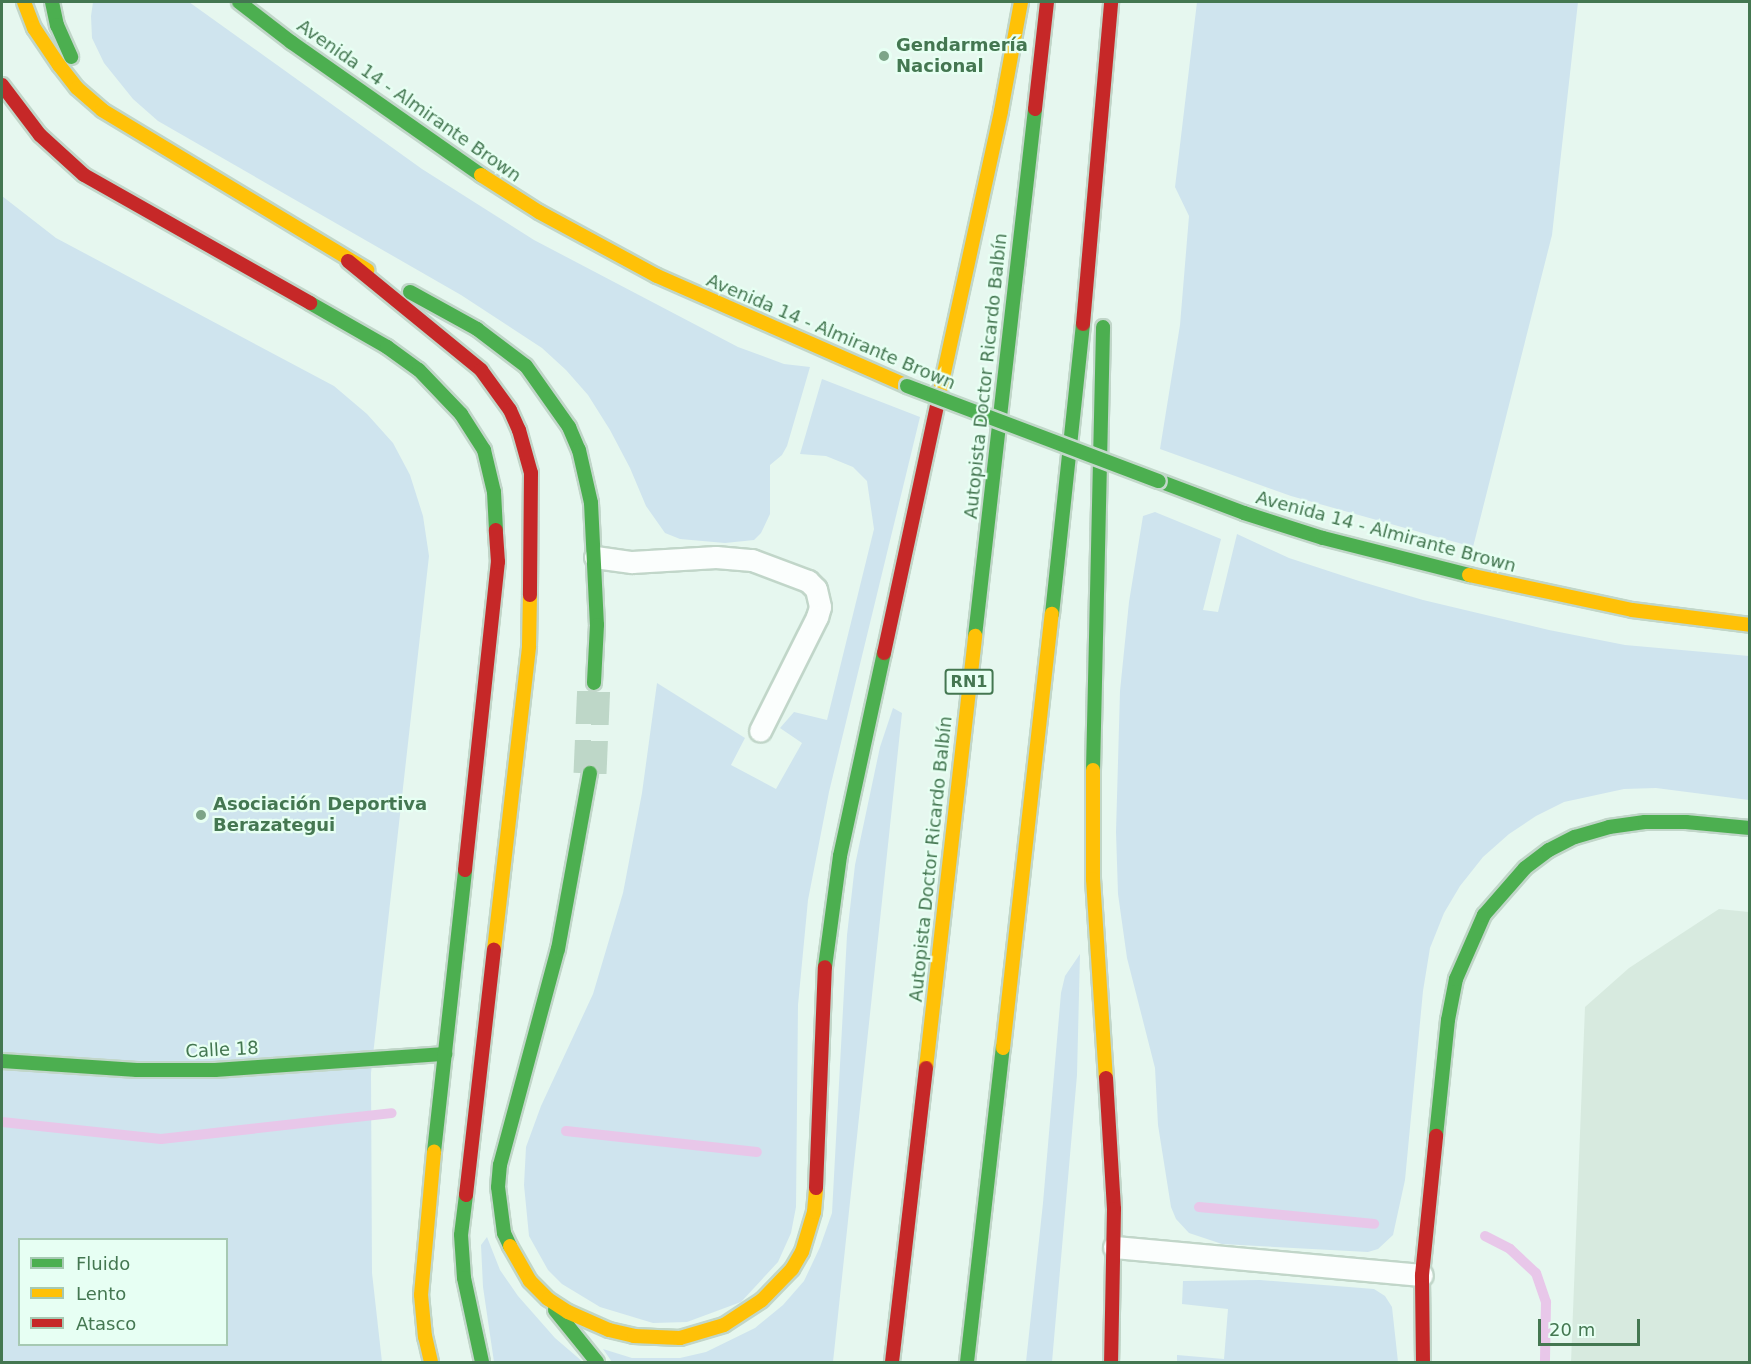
<!DOCTYPE html>
<meta charset="utf-8">
<style>
body{margin:0}
#map{position:relative;width:1751px;height:1364px;overflow:hidden;background:#e6f7ef;font-family:"DejaVu Sans",sans-serif}
div>[style]{position:absolute}
.industrial>*{inset:0;background:#d7eadf}
.green>*{inset:0;background:#cfe4ee}
.stream>*{height:10px;margin:-5px;padding:0 5px;transform-origin:5px;border-radius:5px;background:#e8c7e9}
.highway-tunnel>*{height:33px;margin-top:-16.5px;transform-origin:0;background:repeating-linear-gradient(90deg,#bed7c8 0 33px,transparent 0 49px)}
.roads{filter:drop-shadow(2px 0 #c1d6c9) drop-shadow(-2px 0 #c1d6c9) drop-shadow(0 2px #c1d6c9) drop-shadow(0 -2px #c1d6c9)}
.lane>*{height:21px;margin:-10.5px;padding:0 10.5px;transform-origin:10.5px;border-radius:10.5px;background:#fbfefd}
.fast>*{height:14px;margin:-7px;padding:0 7px;transform-origin:7px;border-radius:7px;background:#4caf50}
.slow>*{height:14px;margin:-7px;padding:0 7px;transform-origin:7px;border-radius:7px;background:#ffc107}
.jam>*{height:14px;margin:-7px;padding:0 7px;transform-origin:7px;border-radius:7px;background:#c62828}
.bridges{filter:drop-shadow(2px 0 #c2d8ca) drop-shadow(-2px 0 #c2d8ca) drop-shadow(0 2px #c2d8ca) drop-shadow(0 -2px #c2d8ca)}
.fast-bridge>*{height:14px;margin:-7px;padding:0 7px;transform-origin:7px;border-radius:7px;background:#4caf50}
.dots>*{width:16px;height:16px;translate:-50% -50%;box-sizing:border-box;border:3px solid #e7fff3;border-radius:50%}
span{translate:-50% -50%;white-space:nowrap;text-align:center;line-height:1.15;-webkit-text-stroke:4.5px #e7fff3;paint-order:stroke}
.shield-label span{padding:2px 4px;background:#e7fff3;border:2px solid;border-radius:4px;-webkit-text-stroke-width:0}
.shield-label{font-size:16px;color:#447751;font-weight:700}
.poi-label{font-size:18px;color:#447751;font-weight:700}
.left{translate:0 -50%;text-align:left}
.street-label{font-size:18px;color:#447751}
.frame{position:absolute;inset:0;border:3px solid #447751;pointer-events:none}
.legend{position:absolute;left:18px;top:1238px;width:210px;height:108px;box-sizing:border-box;background:#e7fff3;border:2px solid #a6c9b2;margin:0;padding:8px 10px;list-style:none;font-size:18px;color:#447751}
.legend li{display:flex;align-items:center;gap:12px;height:30px}
.legend b{width:30px;border:2px solid #a6c9b2}
.scale{position:absolute;left:1538px;top:1319px;width:102px;height:27px;box-sizing:border-box;border:3px solid #447751;border-top:0;padding-left:8px;font-size:18px;line-height:21px;white-space:nowrap;color:#447751;-webkit-text-stroke:4px #e7fff3;paint-order:stroke}
</style>
<div id="map">
<div class="industrial">
<div style="clip-path:polygon(1719px 909px,1749px 912px,1749px 1362px,1571px 1362px,1585px 1007px,1629px 968px)"></div>
</div>
<div class="green">
<div style="clip-path:polygon(93px 2px,189px 2px,422px 169px,534px 240px,738px 347px,784px 364px,810px 367px,787px 446px,782px 455px,770px 465px,770px 514px,761px 533px,754px 540px,725px 543px,680px 539px,665px 533px,646px 506px,630px 468px,610px 430px,588px 395px,566px 370px,542px 348px,461px 295px,158px 121px,133px 99px,104px 63px,92px 38px,91px 16px)"></div>
<div style="clip-path:polygon(1197px 2px,1578px 2px,1552px 235px,1473px 547px,1291px 496px,1160px 449px,1180px 325px,1189px 216px,1175px 187px)"></div>
<div style="clip-path:polygon(evenodd,2px 196px,56px 238px,334px 386px,367px 414px,393px 443px,410px 475px,423px 516px,429px 556px,371px 1073px,372px 1273px,382px 1362px,2px 1362px,2px 196px,20px 1240px,226px 1240px,226px 1344px,20px 1344px,20px 1240px)"></div>
<div style="clip-path:polygon(822px 379px,920px 417px,829px 792px,808px 900px,798px 1005px,796px 1207px,791px 1233px,778px 1262px,741px 1302px,687px 1322px,653px 1323px,600px 1307px,562px 1284px,548px 1270px,529px 1236px,524px 1185px,526px 1147px,541px 1106px,593px 994px,623px 893px,642px 793px,657px 683px,745px 738px,731px 765px,776px 789px,802px 743px,780px 728px,794px 712px,827px 720px,874px 529px,867px 481px,853px 467px,826px 456px,800px 454px)"></div>
<div style="clip-path:polygon(1155px 512px,1221px 539px,1203px 610px,1218px 612px,1237px 534px,1289px 558px,1359px 581px,1423px 600px,1549px 630px,1625px 645px,1749px 656px,1749px 800px,1656px 788px,1624px 789px,1564px 802px,1536px 816px,1509px 834px,1483px 857px,1460px 886px,1444px 913px,1430px 948px,1423px 991px,1405px 1180px,1393px 1235px,1378px 1249px,1368px 1252px,1222px 1244px,1189px 1233px,1176px 1219px,1171px 1207px,1158px 1125px,1155px 1068px,1127px 958px,1118px 894px,1116px 832px,1120px 691px,1129px 602px,1143px 516px)"></div>
<div style="clip-path:polygon(893px 708px,902px 713px,833px 1362px,612px 1362px,603px 1349px,632px 1358px,680px 1358px,706px 1352px,755px 1328px,783px 1305px,804px 1281px,820px 1247px,832px 1213px,847px 935px,855px 865px,880px 747px)"></div>
<div style="clip-path:polygon(1080px 954px,1077px 1075px,1052px 1362px,1026px 1362px,1043px 1203px,1061px 993px,1065px 976px)"></div>
<div style="clip-path:polygon(487px 1237px,500px 1270px,518px 1296px,555px 1338px,583px 1362px,494px 1362px,483px 1287px,481px 1245px)"></div>
<div style="clip-path:polygon(1260px 1280px,1374px 1289px,1385px 1296px,1392px 1307px,1398px 1362px,1177px 1362px,1177px 1355px,1224px 1359px,1228px 1309px,1182px 1304px,1183px 1281px)"></div>
</div>
<div class="stream">
<div style="left:2px;top:1122px;width:160px;rotate:6.1deg"></div>
<div style="left:161px;top:1139px;width:232px;rotate:-6.4deg"></div>
<div style="left:566px;top:1131px;width:192px;rotate:6.3deg"></div>
<div style="left:1199px;top:1207px;width:176px;rotate:5.5deg"></div>
<div style="left:1485px;top:1236px;width:28px;rotate:27deg"></div>
<div style="left:1510px;top:1249px;width:35px;rotate:43deg"></div>
<div style="left:1536px;top:1273px;width:31px;rotate:71deg"></div>
<div style="left:1546px;top:1302px;width:60px;rotate:91deg"></div>
</div>
<div class="highway-tunnel">
<div style="left:590px;top:773px;width:90px;rotate:-87.5deg"></div>
</div>
<div class="roads">
<div class="lane">
<div style="left:595px;top:557px;width:37px;rotate:8deg"></div>
<div style="left:632px;top:562px;width:84px;rotate:-3.4deg"></div>
<div style="left:716px;top:557px;width:36px;rotate:5deg"></div>
<div style="left:752px;top:560px;width:60px;rotate:20.6deg"></div>
<div style="left:808px;top:581px;width:11px;rotate:45deg"></div>
<div style="left:816px;top:589px;width:18px;rotate:77deg"></div>
<div style="left:820px;top:607px;width:10px;rotate:107deg"></div>
<div style="left:817px;top:617px;width:127px;rotate:116.6deg"></div>
<div style="left:1114px;top:1247px;width:309px;rotate:5.2deg"></div>
</div>
<div class="fast">
<div style="left:52px;top:2px;width:24px;rotate:78deg"></div>
<div style="left:57px;top:25px;width:35px;rotate:66deg"></div>
<div style="left:239px;top:2px;width:66px;rotate:37.6deg"></div>
<div style="left:291px;top:42px;width:232px;rotate:35deg"></div>
<div style="left:410px;top:292px;width:77px;rotate:28.9deg"></div>
<div style="left:477px;top:329px;width:61px;rotate:37.1deg"></div>
<div style="left:526px;top:366px;width:75px;rotate:54.8deg"></div>
<div style="left:569px;top:427px;width:25px;rotate:67deg"></div>
<div style="left:579px;top:450px;width:54px;rotate:77.2deg"></div>
<div style="left:591px;top:503px;width:122px;rotate:87.2deg"></div>
<div style="left:597px;top:625px;width:58px;rotate:93deg"></div>
<div style="left:310px;top:303px;width:89px;rotate:29.7deg"></div>
<div style="left:387px;top:347px;width:39px;rotate:36deg"></div>
<div style="left:419px;top:370px;width:61px;rotate:46.3deg"></div>
<div style="left:461px;top:414px;width:43px;rotate:57.4deg"></div>
<div style="left:484px;top:450px;width:43px;rotate:76.6deg"></div>
<div style="left:494px;top:492px;width:38px;rotate:87deg"></div>
<div style="left:1159px;top:481px;width:91px;rotate:20.6deg"></div>
<div style="left:1244px;top:513px;width:83px;rotate:17.6deg"></div>
<div style="left:1323px;top:538px;width:151px;rotate:14.2deg"></div>
<div style="left:1052px;top:614px;width:292px;rotate:-83.9deg"></div>
<div style="left:975px;top:636px;width:530px;rotate:-83.5deg"></div>
<div style="left:1093px;top:770px;width:443px;rotate:-88.7deg"></div>
<div style="left:825px;top:967px;width:112px;rotate:-82.3deg"></div>
<div style="left:840px;top:856px;width:208px;rotate:-77.8deg"></div>
<div style="left:2px;top:1061px;width:135px;rotate:3.8deg"></div>
<div style="left:137px;top:1070px;width:78px"></div>
<div style="left:215px;top:1070px;width:231px;rotate:-4deg"></div>
<div style="left:1436px;top:1136px;width:117px;rotate:-84.1deg"></div>
<div style="left:1448px;top:1020px;width:42px;rotate:-79deg"></div>
<div style="left:1456px;top:979px;width:70px;rotate:-66.4deg"></div>
<div style="left:1484px;top:915px;width:62px;rotate:-48.9deg"></div>
<div style="left:1525px;top:868px;width:30px;rotate:-37deg"></div>
<div style="left:1549px;top:850px;width:29px;rotate:-27deg"></div>
<div style="left:1575px;top:837px;width:35px;rotate:-16deg"></div>
<div style="left:1609px;top:827px;width:36px;rotate:-8deg"></div>
<div style="left:1645px;top:822px;width:41px"></div>
<div style="left:1686px;top:822px;width:64px;rotate:5.4deg"></div>
<div style="left:434px;top:1152px;width:284px;rotate:-83.7deg"></div>
<div style="left:466px;top:1195px;width:40px;rotate:97.1deg"></div>
<div style="left:461px;top:1235px;width:43px;rotate:86deg"></div>
<div style="left:464px;top:1278px;width:86px;rotate:77.9deg"></div>
<div style="left:510px;top:1246px;width:14px;rotate:-115deg"></div>
<div style="left:504px;top:1233px;width:46px;rotate:-97.4deg"></div>
<div style="left:498px;top:1187px;width:22px;rotate:-85deg"></div>
<div style="left:500px;top:1165px;width:224px;rotate:-75deg"></div>
<div style="left:558px;top:949px;width:179px;rotate:-79.7deg"></div>
<div style="left:555px;top:1310px;width:67px;rotate:51.1deg"></div>
<div style="left:967px;top:1362px;width:316px;rotate:-83.5deg"></div>
</div>
<div class="slow">
<div style="left:24px;top:2px;width:28px;rotate:69deg"></div>
<div style="left:34px;top:28px;width:45px;rotate:56deg"></div>
<div style="left:59px;top:65px;width:29px;rotate:52deg"></div>
<div style="left:77px;top:88px;width:33px;rotate:41deg"></div>
<div style="left:102px;top:110px;width:310px;rotate:31.1deg"></div>
<div style="left:481px;top:175px;width:69px;rotate:32.5deg"></div>
<div style="left:539px;top:212px;width:134px;rotate:28.5deg"></div>
<div style="left:657px;top:276px;width:273px;rotate:23.7deg"></div>
<div style="left:937px;top:405px;width:301px;rotate:-77.7deg"></div>
<div style="left:1001px;top:111px;width:111px;rotate:-79.6deg"></div>
<div style="left:1469px;top:575px;width:167px;rotate:12.1deg"></div>
<div style="left:1632px;top:610px;width:119px;rotate:7.2deg"></div>
<div style="left:1093px;top:770px;width:109px;rotate:90deg"></div>
<div style="left:1093px;top:879px;width:199px;rotate:86.3deg"></div>
<div style="left:494px;top:950px;width:306px;rotate:-83.4deg"></div>
<div style="left:529px;top:646px;width:51px;rotate:-88.9deg"></div>
<div style="left:1003px;top:1048px;width:437px;rotate:-83.6deg"></div>
<div style="left:926px;top:1068px;width:435px;rotate:-83.5deg"></div>
<div style="left:510px;top:1246px;width:40px;rotate:60.3deg"></div>
<div style="left:530px;top:1281px;width:25px;rotate:45deg"></div>
<div style="left:548px;top:1299px;width:24px;rotate:33deg"></div>
<div style="left:568px;top:1312px;width:45px;rotate:23.7deg"></div>
<div style="left:609px;top:1330px;width:26px;rotate:13deg"></div>
<div style="left:634px;top:1336px;width:46px;rotate:2.5deg"></div>
<div style="left:680px;top:1338px;width:46px;rotate:-16.5deg"></div>
<div style="left:724px;top:1325px;width:45px;rotate:-33.3deg"></div>
<div style="left:762px;top:1300px;width:43px;rotate:-45.9deg"></div>
<div style="left:792px;top:1269px;width:20px;rotate:-60deg"></div>
<div style="left:802px;top:1252px;width:42px;rotate:-73.3deg"></div>
<div style="left:814px;top:1212px;width:24px;rotate:-85deg"></div>
<div style="left:431px;top:1362px;width:26px;rotate:-103deg"></div>
<div style="left:425px;top:1337px;width:42px;rotate:-95.4deg"></div>
<div style="left:421px;top:1295px;width:144px;rotate:-84.8deg"></div>
</div>
<div class="jam">
<div style="left:2px;top:85px;width:63px;rotate:52.8deg"></div>
<div style="left:40px;top:135px;width:59px;rotate:42.3deg"></div>
<div style="left:84px;top:175px;width:260px;rotate:29.5deg"></div>
<div style="left:1035px;top:109px;width:108px;rotate:-83.6deg"></div>
<div style="left:348px;top:261px;width:172px;rotate:39.3deg"></div>
<div style="left:481px;top:370px;width:49px;rotate:54.1deg"></div>
<div style="left:510px;top:410px;width:22px;rotate:66deg"></div>
<div style="left:519px;top:430px;width:45px;rotate:74.4deg"></div>
<div style="left:531px;top:473px;width:122px;rotate:90.5deg"></div>
<div style="left:1083px;top:324px;width:323px;rotate:-85deg"></div>
<div style="left:884px;top:653px;width:254px;rotate:-77.9deg"></div>
<div style="left:465px;top:870px;width:310px;rotate:-83.9deg"></div>
<div style="left:498px;top:562px;width:32px;rotate:-94deg"></div>
<div style="left:1106px;top:1078px;width:131px;rotate:86.5deg"></div>
<div style="left:1114px;top:1209px;width:152px;rotate:91.1deg"></div>
<div style="left:816px;top:1188px;width:221px;rotate:-87.7deg"></div>
<div style="left:466px;top:1195px;width:247px;rotate:-83.5deg"></div>
<div style="left:892px;top:1362px;width:296px;rotate:-83.4deg"></div>
<div style="left:1423px;top:1362px;width:87px;rotate:-90.7deg"></div>
<div style="left:1422px;top:1275px;width:140px;rotate:-84.2deg"></div>
</div>
</div>
<div class="bridges">
<div class="fast-bridge">
<div style="left:907px;top:386px;width:269px;rotate:20.7deg"></div>
</div>
</div>
<div class="dots">
<div style="left:884px;top:56px;background:#7da488"></div>
<div style="left:201px;top:815px;background:#7da488"></div>
</div>
<div class="shield-label">
<span style="left:969px;top:682px">RN1</span>
</div>
<div class="poi-label">
<span class="left" style="left:896px;top:56px">Gendarmería<br>Nacional</span>
<span class="left" style="left:213px;top:815px">Asociación Deportiva<br>Berazategui</span>
</div>
<div class="street-label">
<span style="left:409px;top:101px;rotate:35deg">Avenida 14 - Almirante Brown</span>
<span style="left:831px;top:332px;rotate:23deg">Avenida 14 - Almirante Brown</span>
<span style="left:986px;top:376px;rotate:-84deg">Autopista Doctor Ricardo Balbín</span>
<span style="left:1386px;top:532px;rotate:15deg">Avenida 14 - Almirante Brown</span>
<span style="left:931px;top:859px;rotate:-84deg">Autopista Doctor Ricardo Balbín</span>
<span style="left:222px;top:1050px;rotate:-3deg">Calle 18</span>
</div>
<div class="frame"></div>
<ul class="legend">
<li><b style="height:8px;background:#4caf50"></b>Fluido</li>
<li><b style="height:8px;background:#ffc107"></b>Lento</li>
<li><b style="height:8px;background:#c62828"></b>Atasco</li>
</ul>
<div class="scale">20 m</div>
</div>
